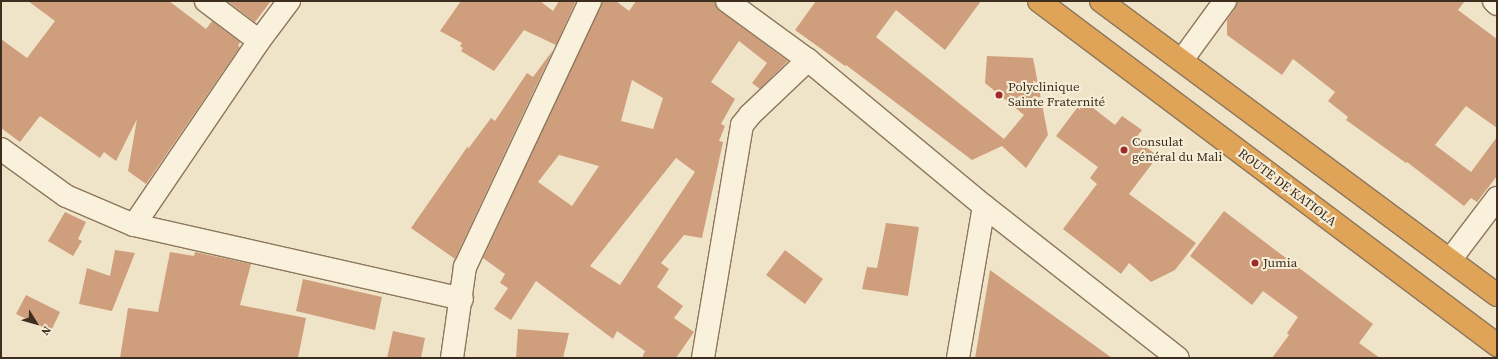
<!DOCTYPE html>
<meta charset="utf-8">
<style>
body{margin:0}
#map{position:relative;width:1498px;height:359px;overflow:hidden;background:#f0e4c8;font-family:"Source Serif 4",serif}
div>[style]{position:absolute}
.building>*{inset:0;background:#cf9f7d}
.roads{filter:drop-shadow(1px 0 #8d765c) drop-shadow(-1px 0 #8d765c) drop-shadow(0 1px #8d765c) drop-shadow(0 -1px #8d765c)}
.minor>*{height:22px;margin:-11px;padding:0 11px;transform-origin:11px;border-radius:11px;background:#faf1dc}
.highway>*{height:22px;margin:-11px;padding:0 11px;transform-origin:11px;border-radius:11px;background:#e0a458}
.dots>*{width:11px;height:11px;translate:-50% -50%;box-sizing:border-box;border:2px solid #f7eed8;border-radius:50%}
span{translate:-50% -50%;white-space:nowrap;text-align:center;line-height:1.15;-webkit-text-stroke:4px #f7eed8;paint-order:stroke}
.poi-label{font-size:13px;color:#3d2e20}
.left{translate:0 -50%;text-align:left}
.street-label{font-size:13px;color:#3d2e20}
.frame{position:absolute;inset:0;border:2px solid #3d2e20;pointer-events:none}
.north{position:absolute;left:16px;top:303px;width:40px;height:40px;-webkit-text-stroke:3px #f7eed8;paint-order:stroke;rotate:127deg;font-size:11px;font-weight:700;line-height:16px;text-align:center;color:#3d2e20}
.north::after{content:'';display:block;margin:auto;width:14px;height:18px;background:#3d2e20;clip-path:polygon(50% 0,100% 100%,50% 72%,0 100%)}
</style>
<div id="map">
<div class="building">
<div style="clip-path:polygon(28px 1px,169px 1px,206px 29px,212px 21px,240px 42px,238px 46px,240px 47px,146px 184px,128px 171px,137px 119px,116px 161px,104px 152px,100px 158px,40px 116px,20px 142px,1px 128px,1px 39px,27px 58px,55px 21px)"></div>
<div style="clip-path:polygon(227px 1px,271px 1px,255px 22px)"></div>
<div style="clip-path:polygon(461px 1px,540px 1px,553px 11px,559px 1px,576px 1px,556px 45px,524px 30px,494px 71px,461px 51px,463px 48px,460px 46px,462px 43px,440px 31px)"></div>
<div style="clip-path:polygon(evenodd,602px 1px,616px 1px,629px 11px,636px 1px,715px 1px,716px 6px,720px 11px,788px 61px,760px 89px,752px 83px,767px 63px,739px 41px,711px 82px,735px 99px,721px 124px,725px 126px,719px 141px,723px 142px,702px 238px,684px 235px,661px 263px,669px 269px,657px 287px,683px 306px,674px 318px,694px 332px,676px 358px,642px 358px,645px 351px,617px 331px,613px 339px,536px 281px,511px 320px,494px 309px,508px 288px,500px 283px,505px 274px,483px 258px,602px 1px,632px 80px,663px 98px,653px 129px,621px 121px,632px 80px,602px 1px,559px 155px,599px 166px,572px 206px,538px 182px,559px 155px,602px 1px,676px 158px,695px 172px,620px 285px,590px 266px,676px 158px)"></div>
<div style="clip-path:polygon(816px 1px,981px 1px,945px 50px,896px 10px,876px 37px,1004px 139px,1024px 115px,985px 83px,987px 56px,1033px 58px,1048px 135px,1026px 168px,1002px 146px,972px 160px,846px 65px,845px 66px,795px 30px)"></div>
<div style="clip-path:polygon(1237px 1px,1465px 1px,1458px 10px,1497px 39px,1497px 128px,1466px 106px,1435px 145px,1471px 172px,1497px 137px,1497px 176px,1477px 202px,1471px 198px,1464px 206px,1407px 162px,1406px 163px,1346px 120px,1348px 117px,1328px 101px,1335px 92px,1293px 59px,1282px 75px,1227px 35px,1227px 20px,1235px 8px)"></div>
<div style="clip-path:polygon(553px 50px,455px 259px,411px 228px,468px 146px,468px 149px,491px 118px,495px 121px,527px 73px,533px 77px)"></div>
<div style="clip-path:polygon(1083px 100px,1115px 125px,1122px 116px,1142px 130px,1135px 139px,1158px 156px,1129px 194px,1196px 243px,1175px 270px,1151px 282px,1129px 263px,1121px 274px,1063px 229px,1097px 184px,1090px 178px,1098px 167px,1056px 136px)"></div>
<div style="clip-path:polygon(1224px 211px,1373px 324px,1359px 343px,1380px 358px,1272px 358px,1289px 335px,1287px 333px,1298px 317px,1263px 291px,1252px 305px,1190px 256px)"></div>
<div style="clip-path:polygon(65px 212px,86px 222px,78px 239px,82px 241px,73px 256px,48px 241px)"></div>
<div style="clip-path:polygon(886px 223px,919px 227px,908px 296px,862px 289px,867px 267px,877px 268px)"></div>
<div style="clip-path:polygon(115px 250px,135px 253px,112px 311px,79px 304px,87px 268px,110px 276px)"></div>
<div style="clip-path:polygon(785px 250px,823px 279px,805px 304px,766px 275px)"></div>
<div style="clip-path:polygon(170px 252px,194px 256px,195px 252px,251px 264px,240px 305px,306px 318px,298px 358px,120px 358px,128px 308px,158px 312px)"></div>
<div style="clip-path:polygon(990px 270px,1112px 358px,975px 358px)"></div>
<div style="clip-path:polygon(303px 279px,382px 297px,375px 330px,296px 311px)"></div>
<div style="clip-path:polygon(26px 295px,60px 312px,51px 331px,16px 314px)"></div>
<div style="clip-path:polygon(518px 329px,569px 333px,563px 358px,516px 358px)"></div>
<div style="clip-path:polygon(393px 331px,425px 338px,421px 358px,387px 358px)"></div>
</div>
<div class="roads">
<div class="minor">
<div style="left:206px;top:1px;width:66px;rotate:37deg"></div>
<div style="left:727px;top:1px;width:100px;rotate:36.1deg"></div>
<div style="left:808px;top:60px;width:229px;rotate:39.7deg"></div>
<div style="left:984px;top:206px;width:246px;rotate:38.1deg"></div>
<div style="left:1494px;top:1px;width:4px;rotate:45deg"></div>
<div style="left:1182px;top:60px;width:73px;rotate:-53.9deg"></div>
<div style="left:1px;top:149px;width:80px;rotate:35.9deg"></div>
<div style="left:66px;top:196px;width:74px;rotate:23.1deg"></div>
<div style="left:134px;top:225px;width:336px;rotate:12.7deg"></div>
<div style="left:134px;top:225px;width:222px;rotate:-55.8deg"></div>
<div style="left:259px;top:41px;width:50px;rotate:-53.1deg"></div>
<div style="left:1450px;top:260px;width:78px;rotate:-52.8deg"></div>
<div style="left:452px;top:358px;width:92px;rotate:-81.9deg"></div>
<div style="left:465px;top:267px;width:294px;rotate:-64.8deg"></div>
<div style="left:703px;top:358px;width:236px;rotate:-80.5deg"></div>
<div style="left:742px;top:125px;width:13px;rotate:-51deg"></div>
<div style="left:750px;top:115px;width:80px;rotate:-43.5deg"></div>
<div style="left:958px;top:358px;width:154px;rotate:-80.3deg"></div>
</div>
<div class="highway">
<div style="left:1039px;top:1px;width:573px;rotate:36.91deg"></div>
<div style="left:1101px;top:1px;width:493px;rotate:36.6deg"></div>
</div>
</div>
<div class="dots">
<div style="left:999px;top:95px;background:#9e2a2b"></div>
<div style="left:1124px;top:150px;background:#9e2a2b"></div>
<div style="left:1255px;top:263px;background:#9e2a2b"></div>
</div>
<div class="poi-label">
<span class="left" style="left:1008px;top:95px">Polyclinique<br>Sainte Fraternité</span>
<span class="left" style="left:1132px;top:150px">Consulat<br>général du Mali</span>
<span class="left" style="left:1263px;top:263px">Jumia</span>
</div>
<div class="street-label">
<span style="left:1287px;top:188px;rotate:37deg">ROUTE DE KATIOLA</span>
</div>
<div class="frame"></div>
<div class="north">N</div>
</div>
